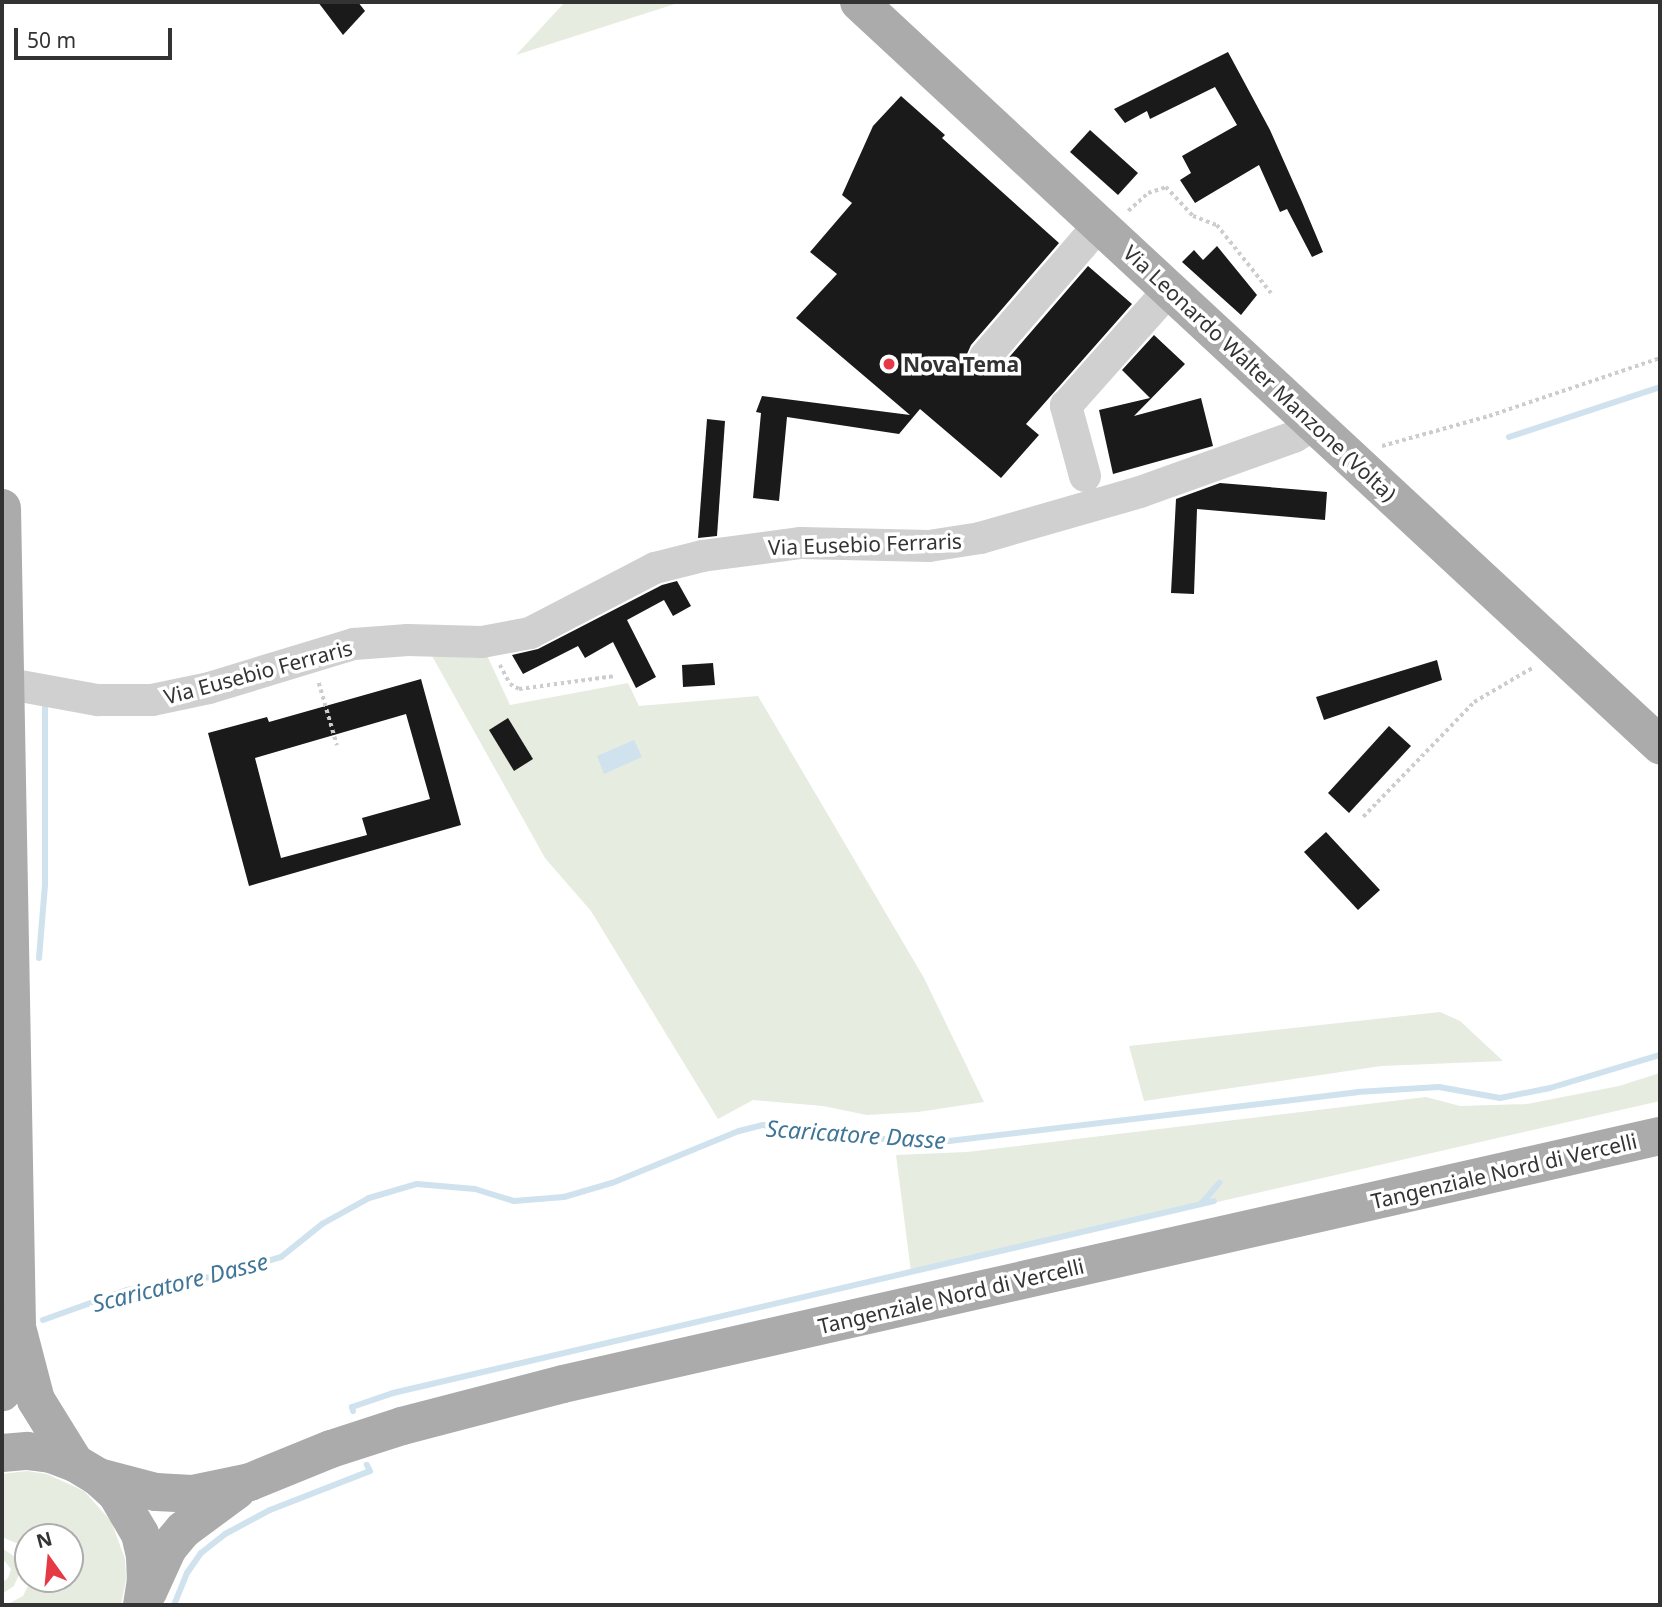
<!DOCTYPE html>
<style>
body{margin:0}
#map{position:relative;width:1662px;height:1607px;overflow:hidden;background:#fff;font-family:"Noto Sans",sans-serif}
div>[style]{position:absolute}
.green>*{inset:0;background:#e6ecdf}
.water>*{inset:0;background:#cfe2ee}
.stream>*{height:6px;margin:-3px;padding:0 3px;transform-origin:3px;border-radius:3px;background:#cfe2ee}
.building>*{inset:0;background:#1a1a1a}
.path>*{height:3.5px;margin-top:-1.75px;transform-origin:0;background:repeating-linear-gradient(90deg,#cdcdcd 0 3.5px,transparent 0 7px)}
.minor>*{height:32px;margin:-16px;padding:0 16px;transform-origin:16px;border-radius:16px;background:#d0d0d0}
.major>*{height:38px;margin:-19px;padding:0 19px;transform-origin:19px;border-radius:19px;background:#ababab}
.dots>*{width:19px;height:19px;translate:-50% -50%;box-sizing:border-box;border:4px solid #fff;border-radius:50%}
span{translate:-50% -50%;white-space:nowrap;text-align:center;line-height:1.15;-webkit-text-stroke:7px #fff;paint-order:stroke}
.poi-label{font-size:21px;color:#333;font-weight:700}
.left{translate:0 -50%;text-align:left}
.street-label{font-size:21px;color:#333}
.water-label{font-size:23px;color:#3f7597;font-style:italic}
.frame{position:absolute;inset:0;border:4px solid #333;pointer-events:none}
.north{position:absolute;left:14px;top:1523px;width:70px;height:70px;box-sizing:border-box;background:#fff;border:2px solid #adadad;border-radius:50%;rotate:345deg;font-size:19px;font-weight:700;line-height:28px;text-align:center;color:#333}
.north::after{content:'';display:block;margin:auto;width:24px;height:32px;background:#e63946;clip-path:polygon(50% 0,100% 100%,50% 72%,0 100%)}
.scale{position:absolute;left:14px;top:28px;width:158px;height:32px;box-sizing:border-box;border:4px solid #333;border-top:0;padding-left:9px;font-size:21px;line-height:24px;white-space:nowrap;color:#333;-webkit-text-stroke:5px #fff;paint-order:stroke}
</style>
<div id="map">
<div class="green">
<div style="clip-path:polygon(565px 2px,681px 2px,516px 55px)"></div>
<div style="clip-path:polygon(427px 647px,484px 649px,510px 705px,628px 683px,639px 706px,758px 696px,924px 978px,984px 1102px,918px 1112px,867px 1115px,823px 1106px,753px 1100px,718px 1119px,591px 911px,545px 858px)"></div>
<div style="clip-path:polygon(1440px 1012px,1460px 1021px,1503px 1061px,1381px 1066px,1144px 1101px,1129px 1046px)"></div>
<div style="clip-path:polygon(1660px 1073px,1660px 1101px,911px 1272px,896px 1155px,967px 1152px,1426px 1097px,1460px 1106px,1527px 1104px,1619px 1086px)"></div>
<div style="clip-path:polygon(27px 1471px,47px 1474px,84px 1491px,111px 1521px,125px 1559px,126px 1579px,121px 1605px,6px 1605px,23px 1596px,31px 1579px,70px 1579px,70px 1537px,28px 1537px,28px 1554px,21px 1545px,2px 1537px,2px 1474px)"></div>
<div style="clip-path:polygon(2px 1548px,15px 1557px,20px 1572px,14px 1586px,2px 1594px,2px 1583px,8px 1578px,11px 1569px,2px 1558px)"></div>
</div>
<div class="water">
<div style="clip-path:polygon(634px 740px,642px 757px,604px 774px,597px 756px)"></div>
</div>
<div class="stream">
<div style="left:1509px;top:437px;width:159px;rotate:-18.3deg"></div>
<div style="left:39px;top:958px;width:73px;rotate:-85.3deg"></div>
<div style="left:45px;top:885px;width:183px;rotate:-90deg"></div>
<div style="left:1201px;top:1204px;width:28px;rotate:-49deg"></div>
<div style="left:43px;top:1320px;width:89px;rotate:-19.7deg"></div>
<div style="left:127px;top:1290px;width:91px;rotate:-8.8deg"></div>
<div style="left:217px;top:1276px;width:67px;rotate:-16.5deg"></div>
<div style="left:281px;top:1257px;width:53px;rotate:-38.8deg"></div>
<div style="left:322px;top:1224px;width:54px;rotate:-29deg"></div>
<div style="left:369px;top:1198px;width:50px;rotate:-16.3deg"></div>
<div style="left:417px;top:1184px;width:58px;rotate:4.9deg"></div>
<div style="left:475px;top:1189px;width:41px;rotate:17.1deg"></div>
<div style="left:514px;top:1201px;width:50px;rotate:-4.6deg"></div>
<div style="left:564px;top:1197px;width:50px;rotate:-16.3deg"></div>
<div style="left:612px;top:1183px;width:137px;rotate:-22.3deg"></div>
<div style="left:739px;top:1131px;width:25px;rotate:-14deg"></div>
<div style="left:763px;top:1125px;width:94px;rotate:8deg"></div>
<div style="left:856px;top:1138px;width:93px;rotate:1.8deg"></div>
<div style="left:949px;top:1141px;width:411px;rotate:-6.8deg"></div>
<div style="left:1357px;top:1092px;width:82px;rotate:-3.5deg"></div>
<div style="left:1439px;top:1087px;width:62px;rotate:10.2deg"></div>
<div style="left:1500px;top:1098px;width:51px;rotate:-11.3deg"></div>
<div style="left:1550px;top:1088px;width:115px;rotate:-16.7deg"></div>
<div style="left:353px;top:1411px;width:4px;rotate:-104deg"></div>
<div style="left:352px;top:1407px;width:43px;rotate:-18.9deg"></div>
<div style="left:393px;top:1393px;width:843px;rotate:-13.16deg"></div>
<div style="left:174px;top:1605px;width:35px;rotate:-68deg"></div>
<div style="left:187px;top:1573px;width:24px;rotate:-55deg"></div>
<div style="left:201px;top:1553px;width:31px;rotate:-38deg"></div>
<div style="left:225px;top:1534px;width:51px;rotate:-28.1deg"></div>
<div style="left:270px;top:1510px;width:107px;rotate:-21.3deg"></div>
<div style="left:370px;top:1471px;width:7px;rotate:-117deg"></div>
</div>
<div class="building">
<div style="clip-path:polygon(318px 2px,358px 2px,365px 11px,343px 35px)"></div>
<div style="clip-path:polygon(1228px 52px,1270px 130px,1302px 202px,1323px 252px,1312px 257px,1287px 209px,1280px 212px,1259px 165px,1195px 203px,1180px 180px,1191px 173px,1182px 156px,1237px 125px,1215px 87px,1150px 119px,1147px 111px,1125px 123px,1114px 109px)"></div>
<div style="clip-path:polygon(901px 96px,945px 135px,942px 138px,1059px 243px,971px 345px,967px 354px,973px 370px,982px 375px,999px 369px,1088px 266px,1132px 304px,1026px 424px,1039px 435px,1001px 478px,920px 409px,899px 434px,787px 417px,779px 501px,753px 498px,761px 413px,756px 412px,762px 396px,910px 415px,796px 318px,837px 274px,810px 252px,852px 203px,842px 195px,873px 126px)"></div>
<div style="clip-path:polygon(1090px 130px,1138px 173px,1118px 195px,1070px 152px)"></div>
<div style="clip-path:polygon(1217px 246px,1257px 295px,1241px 315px,1182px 262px,1194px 250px,1203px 260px)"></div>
<div style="clip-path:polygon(1154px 335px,1185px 364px,1134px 416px,1201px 398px,1213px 446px,1113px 474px,1099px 410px,1150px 398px,1122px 370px)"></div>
<div style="clip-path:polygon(707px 419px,725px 421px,717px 536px,698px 538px)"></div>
<div style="clip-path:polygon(1220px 483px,1327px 492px,1325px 520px,1197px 509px,1194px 594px,1171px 593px,1176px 499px)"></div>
<div style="clip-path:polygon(677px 581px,691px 606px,673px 616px,664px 600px,627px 620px,656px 677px,636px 688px,613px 642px,585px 658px,578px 646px,523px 674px,512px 655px,538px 649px,662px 585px)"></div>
<div style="clip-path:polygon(1437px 660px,1442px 680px,1324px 720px,1316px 697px)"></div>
<div style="clip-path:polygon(713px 663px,715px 685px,683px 687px,682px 665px)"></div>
<div style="clip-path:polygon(evenodd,421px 679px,461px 825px,249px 886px,208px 733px,267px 717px,269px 722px,421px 679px,406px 714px,430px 799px,362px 818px,367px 835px,281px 858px,255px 758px,406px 714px)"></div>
<div style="clip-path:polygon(508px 718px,533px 759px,514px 771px,489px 730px)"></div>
<div style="clip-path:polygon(1389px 726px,1411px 746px,1349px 813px,1328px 793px)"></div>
<div style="clip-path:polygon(1326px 832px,1380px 890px,1358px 910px,1304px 852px)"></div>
</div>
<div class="path">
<div style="left:1128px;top:211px;width:27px;rotate:-42deg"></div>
<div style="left:1148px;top:193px;width:19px;rotate:-18deg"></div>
<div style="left:1166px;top:187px;width:40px;rotate:47deg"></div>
<div style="left:1193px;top:216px;width:26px;rotate:21deg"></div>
<div style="left:1217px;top:225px;width:87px;rotate:51.5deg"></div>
<div style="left:1382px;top:446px;width:111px;rotate:-15.7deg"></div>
<div style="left:1489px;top:416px;width:181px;rotate:-18.7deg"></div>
<div style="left:500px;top:665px;width:21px;rotate:62deg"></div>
<div style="left:510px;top:684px;width:10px;rotate:29deg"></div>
<div style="left:519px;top:689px;width:97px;rotate:-7.7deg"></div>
<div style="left:319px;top:683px;width:65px;rotate:73.8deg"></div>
<div style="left:1363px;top:817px;width:160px;rotate:-46deg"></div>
<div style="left:1474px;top:702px;width:69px;rotate:-30.3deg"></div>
</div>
<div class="minor">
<div style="left:985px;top:357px;width:174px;rotate:-49.2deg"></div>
<div style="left:1085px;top:476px;width:73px;rotate:-105.2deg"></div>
<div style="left:1066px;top:406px;width:155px;rotate:-48.4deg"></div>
<div style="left:4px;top:683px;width:96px;rotate:10.3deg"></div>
<div style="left:98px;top:700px;width:54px"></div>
<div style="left:152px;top:700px;width:58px;rotate:-11.9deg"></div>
<div style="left:209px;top:688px;width:152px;rotate:-16.9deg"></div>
<div style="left:354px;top:644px;width:54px;rotate:-4.2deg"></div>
<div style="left:408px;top:640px;width:74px;rotate:1.5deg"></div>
<div style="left:482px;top:642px;width:49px;rotate:-10.6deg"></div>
<div style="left:530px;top:633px;width:141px;rotate:-27.5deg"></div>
<div style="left:655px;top:568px;width:49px;rotate:-14.3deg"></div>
<div style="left:702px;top:556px;width:100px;rotate:-7.5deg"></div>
<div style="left:801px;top:543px;width:128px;rotate:1.3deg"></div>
<div style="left:929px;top:546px;width:52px;rotate:-8.9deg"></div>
<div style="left:980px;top:538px;width:166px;rotate:-16deg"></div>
<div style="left:1140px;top:492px;width:164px;rotate:-19.7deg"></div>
<div style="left:1294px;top:437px;width:25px;rotate:-32deg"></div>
</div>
<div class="major">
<div style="left:859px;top:2px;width:1093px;rotate:42.85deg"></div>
<div style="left:2px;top:508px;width:817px;rotate:88.95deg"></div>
<div style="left:17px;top:1325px;width:69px;rotate:102.6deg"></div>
<div style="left:18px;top:1331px;width:71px;rotate:75.4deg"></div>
<div style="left:36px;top:1400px;width:74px;rotate:58.2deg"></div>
<div style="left:2px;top:1453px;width:25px;rotate:-5deg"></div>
<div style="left:27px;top:1451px;width:24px;rotate:7deg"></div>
<div style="left:51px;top:1454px;width:26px;rotate:21deg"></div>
<div style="left:75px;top:1463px;width:27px;rotate:31deg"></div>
<div style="left:98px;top:1477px;width:24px;rotate:42deg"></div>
<div style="left:116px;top:1493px;width:48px;rotate:59.7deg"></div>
<div style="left:140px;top:1534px;width:23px;rotate:77deg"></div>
<div style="left:145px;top:1556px;width:24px;rotate:88deg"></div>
<div style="left:146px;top:1580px;width:25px;rotate:99deg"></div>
<div style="left:98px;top:1477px;width:60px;rotate:14.5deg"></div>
<div style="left:156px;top:1492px;width:36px;rotate:3deg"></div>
<div style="left:192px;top:1494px;width:59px;rotate:-11.7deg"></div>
<div style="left:250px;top:1482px;width:87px;rotate:-22.2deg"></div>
<div style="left:331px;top:1449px;width:75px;rotate:-17.9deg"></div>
<div style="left:402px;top:1426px;width:166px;rotate:-14.6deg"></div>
<div style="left:563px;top:1384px;width:1125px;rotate:-12.74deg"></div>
<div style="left:148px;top:1592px;width:48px;rotate:-65.6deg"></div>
<div style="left:168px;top:1548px;width:23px;rotate:-50deg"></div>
<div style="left:183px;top:1530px;width:67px;rotate:-36.5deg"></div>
</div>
<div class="dots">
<div style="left:889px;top:364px;background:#e63946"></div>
</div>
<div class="poi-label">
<span class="left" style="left:903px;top:364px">Nova Tema</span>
</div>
<div class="street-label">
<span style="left:1260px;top:373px;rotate:43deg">Via Leonardo Walter Manzone (Volta)</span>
<span style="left:865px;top:544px;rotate:-2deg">Via Eusebio Ferraris</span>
<span style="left:258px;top:672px;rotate:-15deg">Via Eusebio Ferraris</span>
<span style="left:1504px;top:1171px;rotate:-13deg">Tangenziale Nord di Vercelli</span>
<span style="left:951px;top:1296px;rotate:-13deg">Tangenziale Nord di Vercelli</span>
</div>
<div class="water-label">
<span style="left:856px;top:1134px;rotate:4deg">Scaricatore Dasse</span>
<span style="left:180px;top:1282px;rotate:-14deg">Scaricatore Dasse</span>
</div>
<div class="frame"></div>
<div class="north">N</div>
<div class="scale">50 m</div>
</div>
